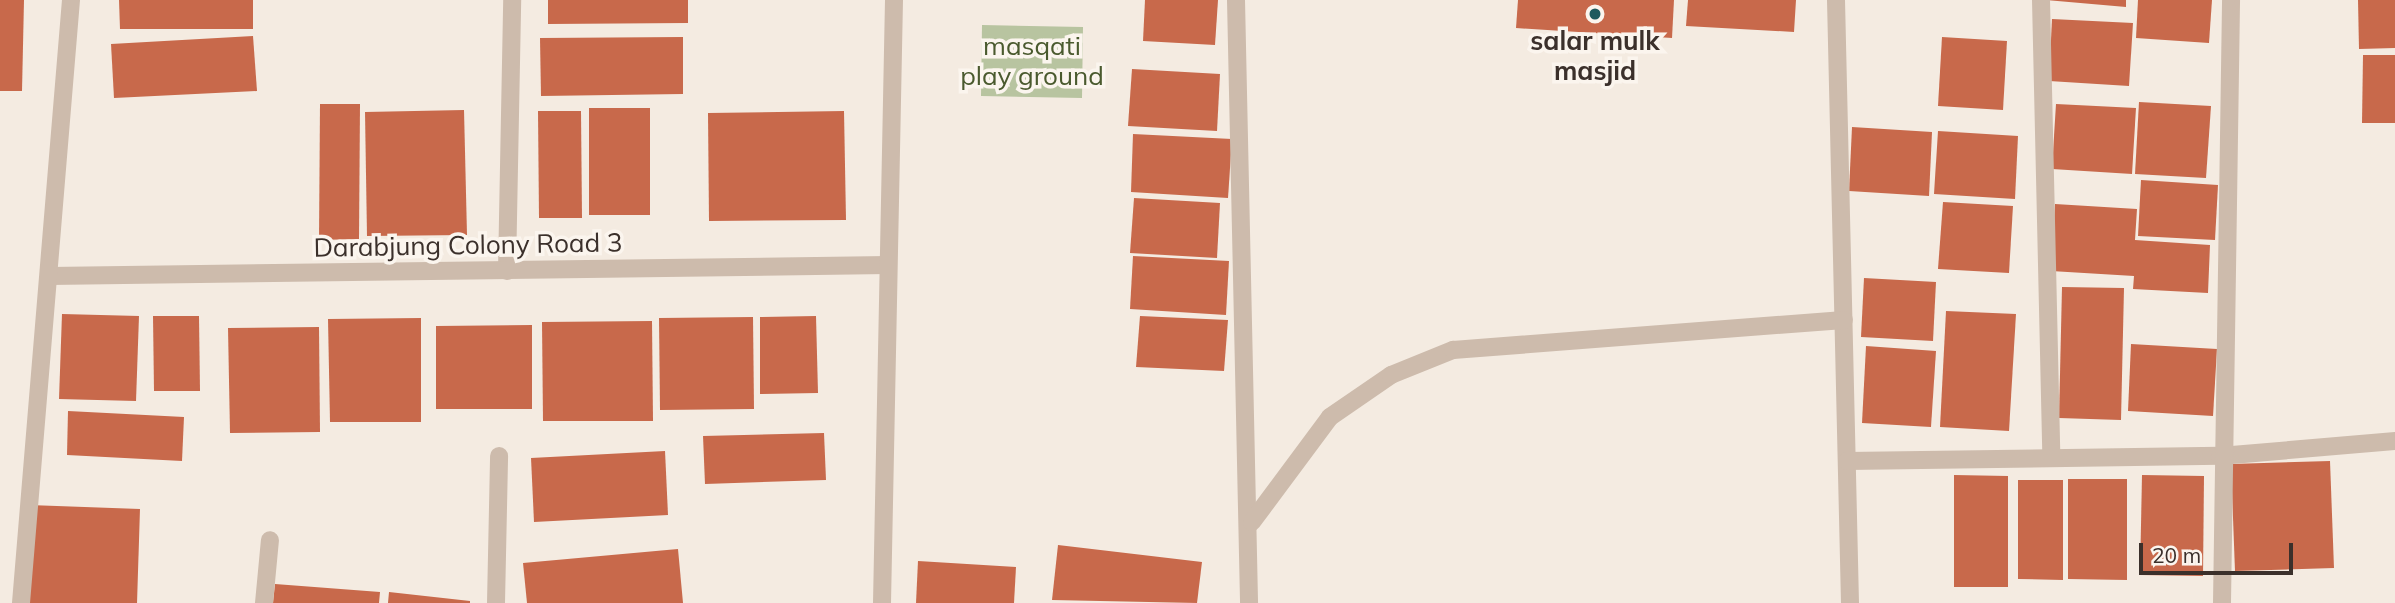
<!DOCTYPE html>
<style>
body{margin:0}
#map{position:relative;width:2395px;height:603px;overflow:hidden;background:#f4ebe1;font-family:Mulish,sans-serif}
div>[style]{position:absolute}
.green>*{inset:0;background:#b8c4a0}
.building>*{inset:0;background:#c8694b}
.minor>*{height:18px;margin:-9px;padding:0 9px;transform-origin:9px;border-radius:9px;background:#cdbbac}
.dots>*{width:19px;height:19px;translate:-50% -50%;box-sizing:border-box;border:4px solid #fbf5ee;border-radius:50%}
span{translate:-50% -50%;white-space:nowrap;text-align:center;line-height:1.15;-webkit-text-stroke:7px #fbf5ee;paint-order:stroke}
.poi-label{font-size:26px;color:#3b302b;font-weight:700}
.park-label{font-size:26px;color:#4a5a2e}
.street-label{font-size:26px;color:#3b302b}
.scale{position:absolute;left:2139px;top:543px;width:154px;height:32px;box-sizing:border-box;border:4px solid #3b302b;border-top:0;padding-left:9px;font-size:21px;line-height:24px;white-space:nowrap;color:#3b302b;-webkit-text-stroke:5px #fbf5ee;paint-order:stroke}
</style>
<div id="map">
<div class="green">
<div style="clip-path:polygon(982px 25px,1083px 27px,1082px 98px,981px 96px)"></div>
</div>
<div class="building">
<div style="clip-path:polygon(0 0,24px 0,22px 91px,0 91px)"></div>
<div style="clip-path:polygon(119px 0,253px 0,253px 29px,120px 29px)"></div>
<div style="clip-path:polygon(548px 0,688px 0,688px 23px,548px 24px)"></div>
<div style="clip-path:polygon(1145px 0,1218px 0,1215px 45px,1143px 41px)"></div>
<div style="clip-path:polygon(1518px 0,1674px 0,1672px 38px,1516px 28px)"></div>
<div style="clip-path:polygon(1688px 0,1796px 0,1794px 32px,1686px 26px)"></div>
<div style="clip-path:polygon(2046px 0,2126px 0,2126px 7px)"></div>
<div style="clip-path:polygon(2138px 0,2212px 0,2209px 43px,2136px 38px)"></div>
<div style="clip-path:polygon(2358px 0,2395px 0,2395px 48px,2359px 49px)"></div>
<div style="clip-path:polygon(2052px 19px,2133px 23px,2129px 86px,2049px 81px)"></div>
<div style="clip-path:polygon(253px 36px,257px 91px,114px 98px,111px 44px)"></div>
<div style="clip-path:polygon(683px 37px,683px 94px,541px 96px,540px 38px)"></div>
<div style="clip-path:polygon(1942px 37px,2007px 41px,2003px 110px,1938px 106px)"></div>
<div style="clip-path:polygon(2363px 55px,2395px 55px,2395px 123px,2362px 123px)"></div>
<div style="clip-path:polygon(1132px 69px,1220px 74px,1217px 131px,1128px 126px)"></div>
<div style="clip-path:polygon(2139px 102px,2211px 106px,2206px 178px,2135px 174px)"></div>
<div style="clip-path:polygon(320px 104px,360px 104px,359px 239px,319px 240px)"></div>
<div style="clip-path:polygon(2056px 104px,2136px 108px,2132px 174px,2052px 169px)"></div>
<div style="clip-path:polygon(589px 108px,650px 108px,650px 215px,589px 215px)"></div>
<div style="clip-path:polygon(464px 110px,467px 235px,367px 236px,365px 112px)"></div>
<div style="clip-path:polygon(538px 111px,581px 111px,582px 218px,539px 218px)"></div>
<div style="clip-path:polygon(844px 111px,846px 220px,709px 221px,708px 113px)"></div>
<div style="clip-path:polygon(1852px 127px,1932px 132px,1929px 196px,1849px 191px)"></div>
<div style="clip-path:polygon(1938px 131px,2018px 136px,2015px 199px,1934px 194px)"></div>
<div style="clip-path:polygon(1133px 134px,1232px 139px,1228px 198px,1131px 192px)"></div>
<div style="clip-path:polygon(2141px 180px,2218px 185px,2215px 240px,2138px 236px)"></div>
<div style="clip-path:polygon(1134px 198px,1220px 203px,1217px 258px,1130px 253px)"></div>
<div style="clip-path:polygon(1943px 202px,2013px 206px,2009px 273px,1938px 269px)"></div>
<div style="clip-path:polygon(2055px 204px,2137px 209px,2135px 240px,2210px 245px,2208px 293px,2133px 289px,2134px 276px,2051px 271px)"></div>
<div style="clip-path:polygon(1133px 256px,1229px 261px,1226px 315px,1130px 309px)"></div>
<div style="clip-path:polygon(1864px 278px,1936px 282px,1933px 341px,1861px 337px)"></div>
<div style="clip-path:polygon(2062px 287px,2124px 288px,2121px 420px,2059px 418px)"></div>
<div style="clip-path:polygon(1946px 311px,2016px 314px,2009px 431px,1940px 427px)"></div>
<div style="clip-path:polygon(62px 314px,139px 316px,136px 401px,59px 399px)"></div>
<div style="clip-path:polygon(153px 316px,199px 316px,200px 391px,154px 391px)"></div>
<div style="clip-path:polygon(816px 316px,818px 393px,760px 394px,760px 317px)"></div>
<div style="clip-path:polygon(1140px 316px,1228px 320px,1224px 371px,1136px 367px)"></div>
<div style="clip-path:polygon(753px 317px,754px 409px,660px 410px,659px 318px)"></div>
<div style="clip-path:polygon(421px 318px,421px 422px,330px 422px,328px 319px)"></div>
<div style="clip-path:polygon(652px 321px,653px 421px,543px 421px,542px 322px)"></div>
<div style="clip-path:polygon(532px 325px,532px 409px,436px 409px,436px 326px)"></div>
<div style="clip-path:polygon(319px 327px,320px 432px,230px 433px,228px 328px)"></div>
<div style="clip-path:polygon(2131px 344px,2217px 349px,2213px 416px,2128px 411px)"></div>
<div style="clip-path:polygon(1866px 346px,1936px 351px,1931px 427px,1862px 423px)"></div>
<div style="clip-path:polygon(68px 411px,184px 417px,182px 461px,67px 455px)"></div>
<div style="clip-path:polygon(824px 433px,826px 480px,705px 484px,703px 436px)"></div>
<div style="clip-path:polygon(665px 451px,668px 515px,534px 522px,531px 458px)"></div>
<div style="clip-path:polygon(2330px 461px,2334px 568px,2235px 571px,2231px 464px)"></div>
<div style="clip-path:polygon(1954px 475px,2008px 476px,2008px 587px,1954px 587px)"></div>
<div style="clip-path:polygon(2142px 475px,2204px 476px,2203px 576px,2140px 575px)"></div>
<div style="clip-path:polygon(2068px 479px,2127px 479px,2127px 580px,2068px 579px)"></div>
<div style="clip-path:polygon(2018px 480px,2063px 480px,2063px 580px,2018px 579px)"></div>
<div style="clip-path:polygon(29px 505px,140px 509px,137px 603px,27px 603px)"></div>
<div style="clip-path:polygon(1058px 545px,1202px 562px,1197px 603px,1052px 600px)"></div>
<div style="clip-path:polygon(678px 549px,683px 603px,527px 603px,523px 563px)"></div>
<div style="clip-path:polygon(918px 561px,1016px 567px,1014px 603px,916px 603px)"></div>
<div style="clip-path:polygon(275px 584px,380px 592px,379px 603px,273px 603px)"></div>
<div style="clip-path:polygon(389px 592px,470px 601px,470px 603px,388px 603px)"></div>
</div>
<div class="minor">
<div style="left:1236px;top:0;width:603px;rotate:88.76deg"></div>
<div style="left:1836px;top:0;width:603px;rotate:88.67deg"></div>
<div style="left:2041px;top:0;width:458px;rotate:88.7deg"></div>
<div style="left:507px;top:271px;width:271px;rotate:-88.9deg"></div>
<div style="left:49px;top:276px;width:839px;rotate:-0.75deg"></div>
<div style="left:1847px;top:461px;width:373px;rotate:-0.8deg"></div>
<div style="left:2220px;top:456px;width:176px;rotate:-4.9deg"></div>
<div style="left:1252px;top:522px;width:131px;rotate:-53.4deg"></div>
<div style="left:1330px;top:417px;width:74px;rotate:-34.5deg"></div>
<div style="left:1391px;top:375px;width:67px;rotate:-22deg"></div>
<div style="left:1453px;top:350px;width:392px;rotate:-4.4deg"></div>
<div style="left:21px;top:603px;width:605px;rotate:-85.26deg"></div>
<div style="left:264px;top:603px;width:63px;rotate:-84.6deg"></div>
<div style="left:496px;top:603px;width:147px;rotate:-88.8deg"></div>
<div style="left:882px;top:603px;width:603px;rotate:-88.86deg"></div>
<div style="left:2222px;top:603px;width:603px;rotate:-89.14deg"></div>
</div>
<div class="dots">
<div style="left:1595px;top:14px;background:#1f5a5e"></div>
</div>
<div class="poi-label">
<span style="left:1595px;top:56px">salar mulk<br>masjid</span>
</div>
<div class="park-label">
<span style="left:1032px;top:61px">masqati<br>play ground</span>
</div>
<div class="street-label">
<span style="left:468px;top:245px;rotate:-1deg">Darabjung Colony Road 3</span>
</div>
<div class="scale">20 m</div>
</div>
